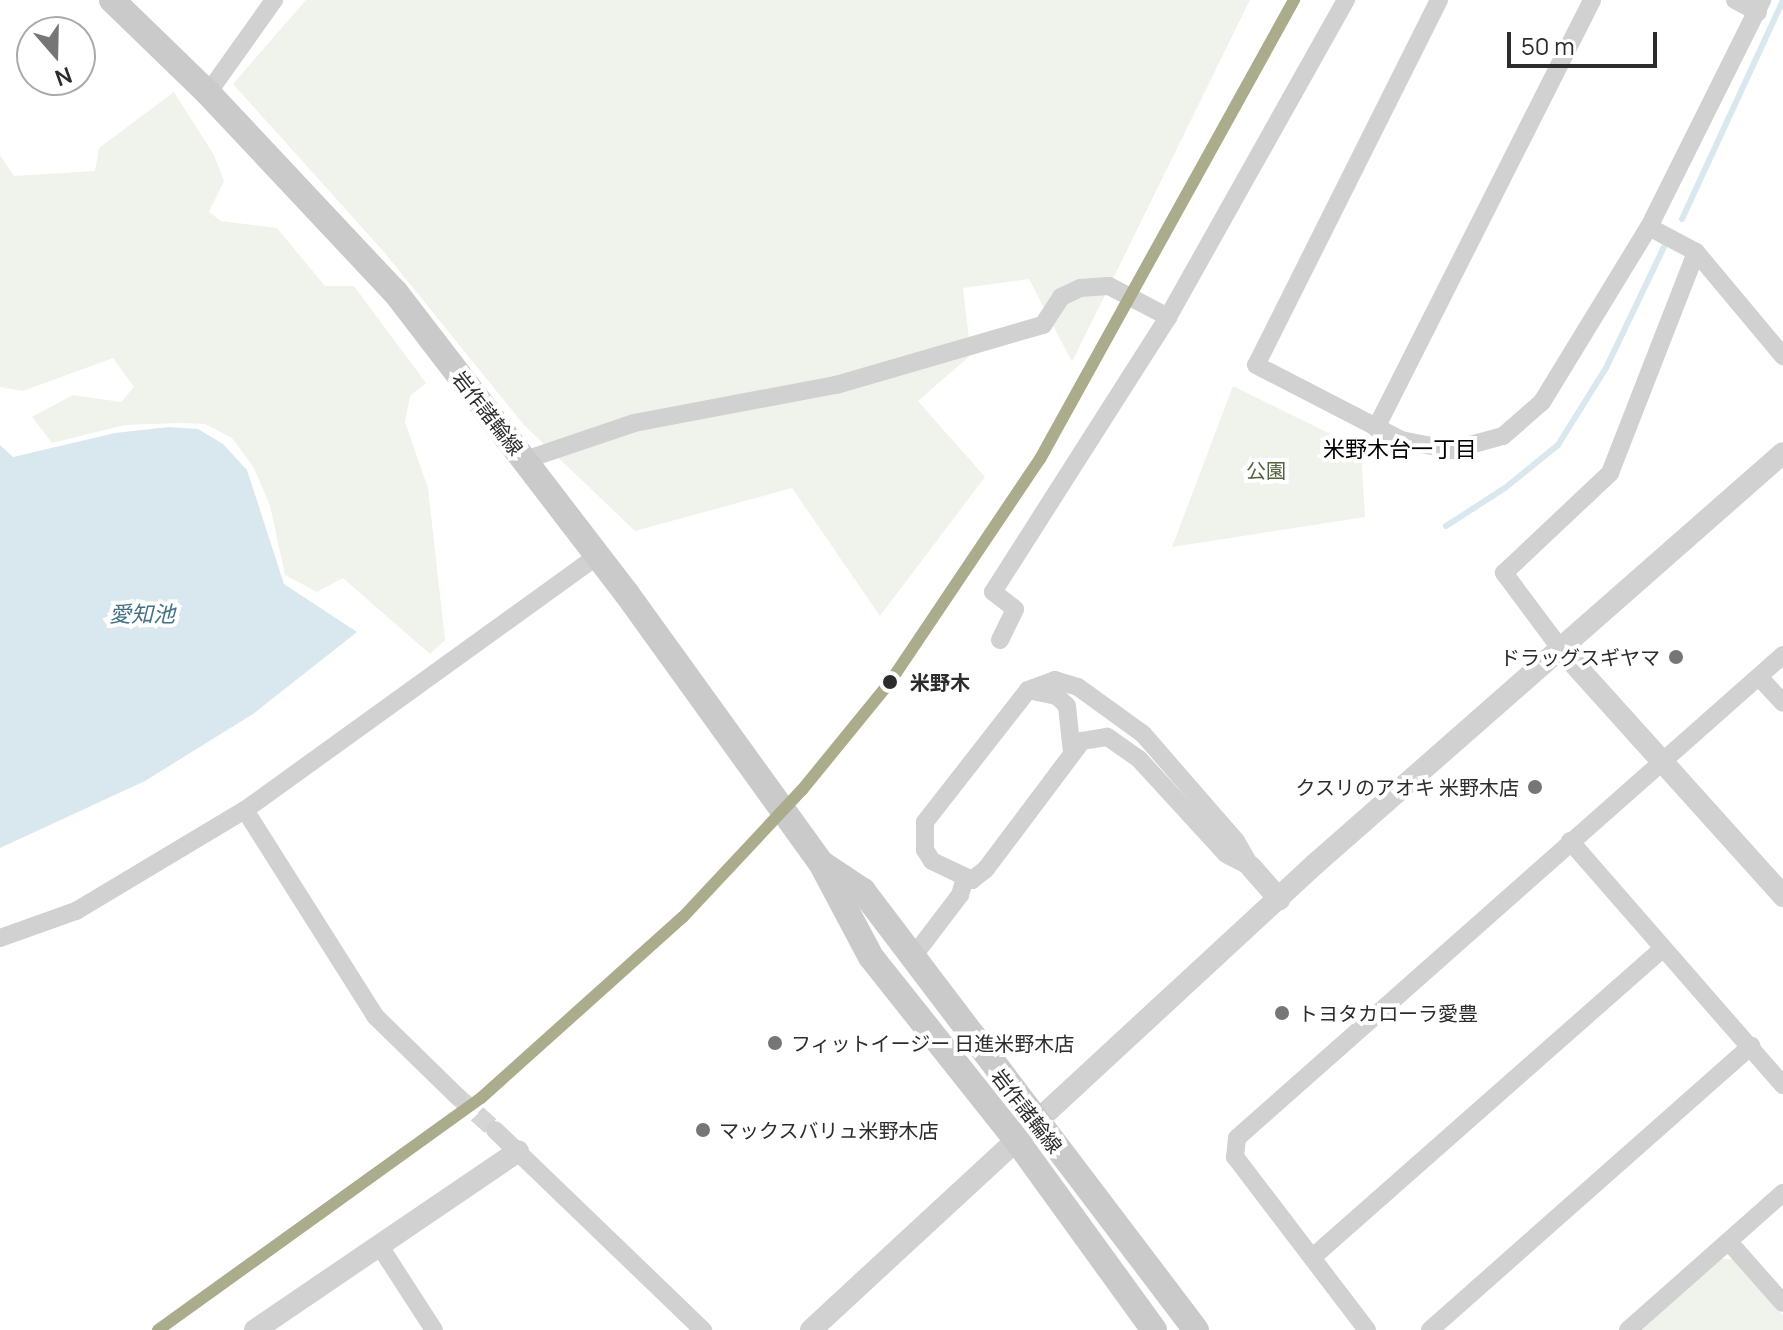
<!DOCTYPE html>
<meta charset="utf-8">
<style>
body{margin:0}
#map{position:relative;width:1783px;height:1330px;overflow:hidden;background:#fff;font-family:Manrope,"Noto Sans JP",sans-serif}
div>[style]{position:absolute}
.green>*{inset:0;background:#f0f3eb}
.water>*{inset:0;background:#d9e8ee}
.stream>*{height:6px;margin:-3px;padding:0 3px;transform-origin:3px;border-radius:3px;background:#d9e8ee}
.minor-tunnel>*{height:18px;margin-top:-9px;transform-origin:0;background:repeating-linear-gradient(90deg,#d5d5d5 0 18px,transparent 0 27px)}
.minor>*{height:18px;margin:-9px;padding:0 9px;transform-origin:9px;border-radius:9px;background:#d1d1d1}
.tertiary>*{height:22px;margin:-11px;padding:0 11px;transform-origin:11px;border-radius:11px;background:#d1d1d1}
.secondary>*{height:26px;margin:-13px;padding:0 13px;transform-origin:13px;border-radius:13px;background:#cacaca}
.rail-1>*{height:12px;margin:-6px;padding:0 6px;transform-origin:6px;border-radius:6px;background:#aaac8b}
.dots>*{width:22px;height:22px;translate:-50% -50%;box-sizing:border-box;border:4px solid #fff;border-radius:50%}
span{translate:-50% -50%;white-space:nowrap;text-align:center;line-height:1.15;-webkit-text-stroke:8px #fff;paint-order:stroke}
.street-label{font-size:20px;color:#2c2c2c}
.park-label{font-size:20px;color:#53633e}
.poi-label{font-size:20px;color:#2c2c2c}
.right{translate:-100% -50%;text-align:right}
.left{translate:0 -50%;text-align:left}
.stop-label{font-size:20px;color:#2c2c2c;font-weight:700}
.neighbourhood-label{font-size:22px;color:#000}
.water-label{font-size:22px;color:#437186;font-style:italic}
.north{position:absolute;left:16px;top:16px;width:80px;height:80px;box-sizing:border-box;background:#fff;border:2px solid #ababab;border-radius:50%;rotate:160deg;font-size:22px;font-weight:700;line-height:32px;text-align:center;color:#2c2c2c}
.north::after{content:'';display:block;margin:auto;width:28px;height:36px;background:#767676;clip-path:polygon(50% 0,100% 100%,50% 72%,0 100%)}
.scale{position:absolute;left:1507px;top:32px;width:150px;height:36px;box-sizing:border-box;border:4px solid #2c2c2c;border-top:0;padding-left:10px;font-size:24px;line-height:28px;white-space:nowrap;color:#2c2c2c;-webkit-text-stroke:6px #fff;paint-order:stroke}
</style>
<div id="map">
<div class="green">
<div style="clip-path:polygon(306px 0,1250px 0,1072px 362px,1029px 279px,963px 288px,971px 355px,918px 401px,985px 477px,880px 616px,792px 488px,635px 531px,524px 425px,384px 252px,233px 84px)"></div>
<div style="clip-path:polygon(174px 92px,214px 155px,224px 181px,209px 212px,221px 221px,277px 228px,325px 286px,354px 286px,426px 383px,410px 396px,405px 422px,428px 488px,445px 640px,430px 654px,343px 578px,317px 592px,285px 575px,270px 506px,254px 468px,232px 438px,205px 424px,182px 423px,125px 425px,52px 443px,32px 417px,73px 395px,121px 402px,134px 387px,113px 358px,23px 391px,0 387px,0 155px,14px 176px,95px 171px,99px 148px)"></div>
<div style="clip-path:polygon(1233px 386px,1361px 449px,1365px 517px,1172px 547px)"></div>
<div style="clip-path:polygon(1722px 1259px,1733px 1259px,1783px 1315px,1783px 1330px,1642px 1330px)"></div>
</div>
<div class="water">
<div style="clip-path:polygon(169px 427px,198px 429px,223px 444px,247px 470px,284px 584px,357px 632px,253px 714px,145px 781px,0 848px,0 445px,13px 457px,115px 433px)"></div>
</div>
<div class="stream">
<div style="left:1682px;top:219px;width:241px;rotate:-65.2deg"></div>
<div style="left:1446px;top:526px;width:70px;rotate:-32.8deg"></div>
<div style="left:1505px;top:488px;width:68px;rotate:-39.1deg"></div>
<div style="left:1558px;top:445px;width:91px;rotate:-58.1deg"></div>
<div style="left:1606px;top:368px;width:134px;rotate:-64.4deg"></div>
</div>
<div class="minor-tunnel">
<div style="left:457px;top:1096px;width:51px;rotate:41.8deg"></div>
</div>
<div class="minor">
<div style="left:1439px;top:0;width:408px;rotate:116.6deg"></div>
<div style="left:1256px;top:365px;width:163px;rotate:27.3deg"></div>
<div style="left:1401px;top:440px;width:52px;rotate:11.1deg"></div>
<div style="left:1452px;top:450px;width:53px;rotate:-15.4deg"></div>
<div style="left:1503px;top:436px;width:52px;rotate:-41.1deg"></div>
<div style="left:1542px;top:402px;width:205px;rotate:-58.6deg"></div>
<div style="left:1649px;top:227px;width:254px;rotate:-63.5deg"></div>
<div style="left:1735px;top:0;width:26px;rotate:28deg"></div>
<div style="left:208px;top:93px;width:114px;rotate:-54.6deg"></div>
<div style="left:1649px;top:227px;width:53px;rotate:28deg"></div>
<div style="left:1696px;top:252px;width:136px;rotate:50.1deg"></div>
<div style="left:1376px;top:428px;width:479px;rotate:-63.2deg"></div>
<div style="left:525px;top:460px;width:115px;rotate:-18.7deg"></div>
<div style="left:634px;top:423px;width:206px;rotate:-10.7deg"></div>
<div style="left:836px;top:385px;width:216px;rotate:-16.2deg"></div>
<div style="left:1043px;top:325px;width:33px;rotate:-57deg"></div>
<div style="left:1061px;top:297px;width:21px;rotate:-25deg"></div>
<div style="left:1080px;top:288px;width:29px;rotate:-4deg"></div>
<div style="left:1109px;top:286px;width:67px;rotate:27.7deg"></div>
<div style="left:1000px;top:640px;width:34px;rotate:-64deg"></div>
<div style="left:1015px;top:609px;width:28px;rotate:-142deg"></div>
<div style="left:993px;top:592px;width:326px;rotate:-57.5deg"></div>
<div style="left:1168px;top:317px;width:364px;rotate:-60.7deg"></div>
<div style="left:1560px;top:648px;width:94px;rotate:-126.7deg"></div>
<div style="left:1504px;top:573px;width:146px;rotate:-43.3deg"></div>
<div style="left:1610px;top:473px;width:237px;rotate:-68.7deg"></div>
<div style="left:1759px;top:677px;width:35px;rotate:47deg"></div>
<div style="left:1055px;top:680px;width:24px;rotate:17deg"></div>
<div style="left:1078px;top:687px;width:80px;rotate:35.9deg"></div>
<div style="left:1143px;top:734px;width:142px;rotate:49deg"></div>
<div style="left:1236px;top:841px;width:30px;rotate:60deg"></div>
<div style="left:1251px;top:867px;width:28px;rotate:-153deg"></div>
<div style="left:1226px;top:854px;width:129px;rotate:-132.5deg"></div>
<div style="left:1139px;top:759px;width:39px;rotate:-145deg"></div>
<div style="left:1107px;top:737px;width:25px;rotate:171deg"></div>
<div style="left:1082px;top:741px;width:160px;rotate:126.9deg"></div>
<div style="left:986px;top:869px;width:18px;rotate:142deg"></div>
<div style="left:972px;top:880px;width:44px;rotate:-154.6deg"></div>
<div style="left:932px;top:861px;width:13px;rotate:-122deg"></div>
<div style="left:925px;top:850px;width:28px;rotate:-90deg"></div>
<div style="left:925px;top:822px;width:167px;rotate:-52deg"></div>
<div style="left:1028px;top:690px;width:29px;rotate:-20deg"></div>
<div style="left:1028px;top:690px;width:30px;rotate:12deg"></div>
<div style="left:1057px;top:696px;width:14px;rotate:45deg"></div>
<div style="left:1067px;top:706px;width:47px;rotate:83.9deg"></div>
<div style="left:245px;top:810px;width:244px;rotate:57.7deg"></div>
<div style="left:375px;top:1016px;width:115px;rotate:44.3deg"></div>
<div style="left:1570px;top:841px;width:324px;rotate:48.9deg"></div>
<div style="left:0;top:938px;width:81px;rotate:-19.6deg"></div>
<div style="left:76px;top:911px;width:197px;rotate:-30.9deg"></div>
<div style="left:245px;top:810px;width:434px;rotate:-35.8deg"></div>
<div style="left:912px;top:958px;width:79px;rotate:-52.7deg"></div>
<div style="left:960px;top:895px;width:17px;rotate:-73deg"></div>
<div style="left:495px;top:1130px;width:289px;rotate:43.9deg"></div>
<div style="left:1729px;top:1242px;width:81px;rotate:48.5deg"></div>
<div style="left:379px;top:1245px;width:101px;rotate:57.1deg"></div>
<div style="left:1314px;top:1256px;width:465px;rotate:-41.4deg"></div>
<div style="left:1367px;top:1330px;width:218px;rotate:-127.3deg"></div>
<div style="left:1235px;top:1157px;width:19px;rotate:-84deg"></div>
<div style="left:1237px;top:1138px;width:729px;rotate:-41.5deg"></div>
<div style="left:1430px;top:1330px;width:429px;rotate:-41.5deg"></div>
<div style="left:1628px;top:1330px;width:207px;rotate:-41.5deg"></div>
</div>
<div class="tertiary">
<div style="left:1560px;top:648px;width:334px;rotate:48deg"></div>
<div style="left:1251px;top:867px;width:43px;rotate:48.8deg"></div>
<div style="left:255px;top:1330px;width:318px;rotate:-34.2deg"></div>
<div style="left:811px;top:1330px;width:685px;rotate:-42.75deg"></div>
<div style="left:1314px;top:865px;width:624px;rotate:-41.3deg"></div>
</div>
<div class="secondary">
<div style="left:112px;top:0;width:134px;rotate:44.1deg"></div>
<div style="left:208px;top:93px;width:274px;rotate:46.8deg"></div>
<div style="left:396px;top:293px;width:379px;rotate:52.5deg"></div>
<div style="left:627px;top:594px;width:332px;rotate:54.2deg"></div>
<div style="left:821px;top:863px;width:106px;rotate:62deg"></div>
<div style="left:871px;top:957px;width:231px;rotate:51.5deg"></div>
<div style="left:1015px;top:1138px;width:237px;rotate:54.1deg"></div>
<div style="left:824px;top:865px;width:47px;rotate:33.7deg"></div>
<div style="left:863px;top:891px;width:551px;rotate:52.82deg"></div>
</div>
<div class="rail-1">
<div style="left:158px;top:1330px;width:398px;rotate:-35.7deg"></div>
<div style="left:481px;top:1098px;width:271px;rotate:-41.9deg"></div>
<div style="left:683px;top:917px;width:174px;rotate:-46.9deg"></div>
<div style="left:802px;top:790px;width:139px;rotate:-50.8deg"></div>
<div style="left:890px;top:682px;width:269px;rotate:-56.1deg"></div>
<div style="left:1040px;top:459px;width:525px;rotate:-61.04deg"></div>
</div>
<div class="dots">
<div style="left:1676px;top:657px;background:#767676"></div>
<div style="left:890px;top:682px;background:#2c2c2c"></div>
<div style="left:1535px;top:787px;background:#767676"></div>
<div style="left:1282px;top:1013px;background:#767676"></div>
<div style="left:775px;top:1043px;background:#767676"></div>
<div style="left:703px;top:1130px;background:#767676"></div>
</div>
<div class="street-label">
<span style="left:488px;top:413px;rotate:52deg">岩作諸輪線</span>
<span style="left:1027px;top:1111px;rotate:52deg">岩作諸輪線</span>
</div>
<div class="park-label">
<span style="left:1266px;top:470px">公園</span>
</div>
<div class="poi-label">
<span class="right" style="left:1660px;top:657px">ドラッグスギヤマ</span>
<span class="right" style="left:1519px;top:787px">クスリのアオキ 米野木店</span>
<span class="left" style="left:1298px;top:1013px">トヨタカローラ愛豊</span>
<span class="left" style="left:791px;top:1043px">フィットイージー 日進米野木店</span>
<span class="left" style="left:719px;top:1130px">マックスバリュ米野木店</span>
</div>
<div class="stop-label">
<span class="left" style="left:910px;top:682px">米野木</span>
</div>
<div class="neighbourhood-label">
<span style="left:1400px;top:450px">米野木台一丁目</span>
</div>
<div class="water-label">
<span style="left:142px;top:615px">愛知池</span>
</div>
<div class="north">N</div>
<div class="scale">50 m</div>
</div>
